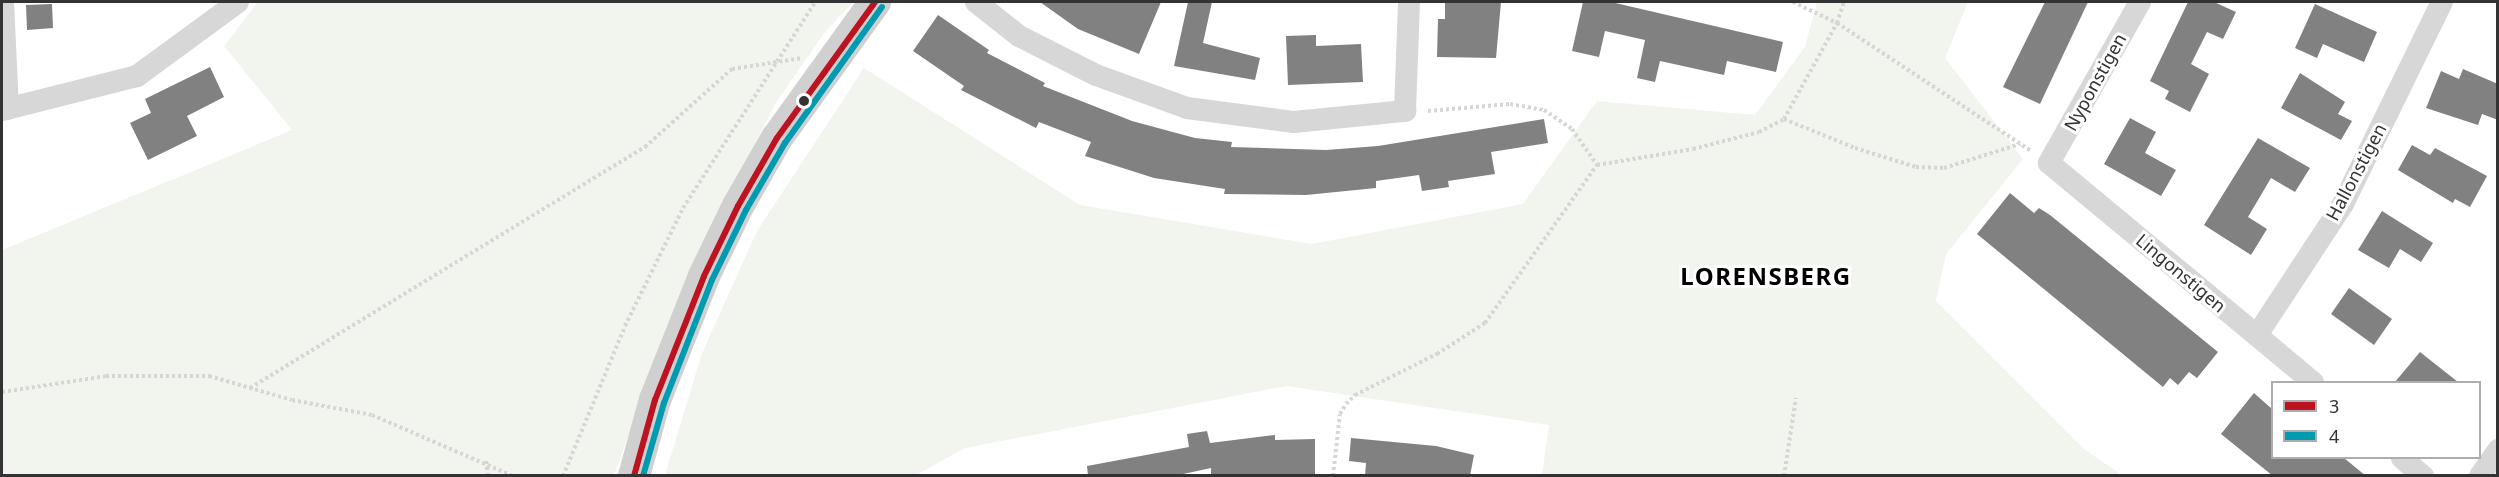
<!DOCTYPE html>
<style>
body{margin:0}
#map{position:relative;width:2499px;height:477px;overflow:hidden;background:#fff;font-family:"Noto Sans",sans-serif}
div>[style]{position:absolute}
.green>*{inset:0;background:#f1f5ed}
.building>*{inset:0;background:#818181}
.path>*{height:4px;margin-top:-2px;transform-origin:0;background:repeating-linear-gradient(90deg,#d6d6d6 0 3px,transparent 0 6px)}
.street>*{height:22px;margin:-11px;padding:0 11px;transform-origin:11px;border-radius:11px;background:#d7d7d7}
.secondary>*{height:32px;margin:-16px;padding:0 16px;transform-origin:16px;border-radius:16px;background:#d0d0d0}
.bus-1>*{height:6px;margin:-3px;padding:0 3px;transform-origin:3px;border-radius:3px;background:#bd1220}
.bus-2>*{height:6px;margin:-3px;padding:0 3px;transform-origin:3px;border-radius:3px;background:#009ab1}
.dots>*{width:16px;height:16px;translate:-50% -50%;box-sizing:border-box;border:3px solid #fff;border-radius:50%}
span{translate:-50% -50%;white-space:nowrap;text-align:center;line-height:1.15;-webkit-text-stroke:6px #fff;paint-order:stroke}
.street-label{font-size:18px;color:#333}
.district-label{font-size:24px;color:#000;font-weight:700;letter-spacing:1.5px}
.frame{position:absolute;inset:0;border:3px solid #333;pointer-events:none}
.legend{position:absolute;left:2271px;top:381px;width:210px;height:78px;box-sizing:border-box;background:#fff;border:2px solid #adadad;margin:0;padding:8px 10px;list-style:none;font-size:18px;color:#333}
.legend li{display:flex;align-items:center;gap:12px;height:30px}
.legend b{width:30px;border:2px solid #adadad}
</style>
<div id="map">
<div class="green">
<div style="clip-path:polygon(258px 2px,853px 2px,825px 32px,775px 104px,681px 292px,614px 475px,2px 476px,2px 250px,292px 130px,224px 46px)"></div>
<div style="clip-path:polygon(1817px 2px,1968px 2px,1945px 58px,2023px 159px,1946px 254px,1936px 301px,2084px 449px,2122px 475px,1542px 475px,1549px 425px,1286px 386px,965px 448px,916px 475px,665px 475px,702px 353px,757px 231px,864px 68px,1080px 205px,1312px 244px,1523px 204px,1597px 101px,1755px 115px,1805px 47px)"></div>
</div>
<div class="building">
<div style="clip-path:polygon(1040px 2px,1161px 2px,1139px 54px,1078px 29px)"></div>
<div style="clip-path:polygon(1188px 2px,1212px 2px,1203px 43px,1260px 58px,1255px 80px,1174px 66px)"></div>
<div style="clip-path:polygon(1445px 2px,1501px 2px,1496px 58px,1437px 57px,1438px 19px,1445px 19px)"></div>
<div style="clip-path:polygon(1583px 2px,1611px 2px,1783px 42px,1776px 72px,1727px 61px,1724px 75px,1660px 61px,1655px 82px,1637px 78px,1645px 40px,1605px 31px,1599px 57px,1572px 51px)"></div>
<div style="clip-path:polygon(2045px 2px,2088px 2px,2040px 104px,2003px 87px)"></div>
<div style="clip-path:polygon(2188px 2px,2214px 2px,2236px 12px,2223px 39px,2207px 32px,2191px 64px,2209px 74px,2190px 112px,2165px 99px,2169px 91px,2150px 81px)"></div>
<div style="clip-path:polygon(52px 4px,53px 28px,27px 30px,26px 5px)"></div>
<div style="clip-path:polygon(2315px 4px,2377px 32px,2364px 62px,2323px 44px,2317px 58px,2295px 48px)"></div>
<div style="clip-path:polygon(938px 15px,989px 50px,987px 53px,1045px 83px,1043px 86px,1132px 121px,1195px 138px,1232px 142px,1231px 147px,1326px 150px,1378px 146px,1544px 119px,1548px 143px,1491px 152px,1495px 174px,1448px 181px,1449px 187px,1422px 191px,1419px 175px,1376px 181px,1376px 188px,1306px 195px,1224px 194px,1225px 189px,1154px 178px,1085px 156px,1091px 142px,1039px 122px,1036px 128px,961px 90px,964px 86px,913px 51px)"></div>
<div style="clip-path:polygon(1316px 35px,1316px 46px,1361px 44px,1363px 82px,1288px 85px,1286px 36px)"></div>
<div style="clip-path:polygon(210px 67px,224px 97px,187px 116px,197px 136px,148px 160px,130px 123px,151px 113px,145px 99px)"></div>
<div style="clip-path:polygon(2463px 69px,2498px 84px,2498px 120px,2482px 114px,2478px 125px,2426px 108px,2441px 71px,2459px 79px)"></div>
<div style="clip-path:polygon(2300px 73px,2345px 102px,2338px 114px,2352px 121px,2341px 140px,2281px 108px)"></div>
<div style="clip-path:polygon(2130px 118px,2156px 132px,2145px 153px,2176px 170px,2161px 196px,2104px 164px)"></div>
<div style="clip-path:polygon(2258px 138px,2310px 168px,2295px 192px,2271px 178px,2248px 217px,2267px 229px,2251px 255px,2204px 225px)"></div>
<div style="clip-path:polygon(2412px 145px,2430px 155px,2435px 148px,2487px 176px,2470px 207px,2455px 199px,2453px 203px,2398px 170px)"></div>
<div style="clip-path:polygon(2010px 193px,2034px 213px,2039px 208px,2050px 215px,2218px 352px,2197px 378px,2189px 372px,2178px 385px,2170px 378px,2163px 387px,1977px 234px)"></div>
<div style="clip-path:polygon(2382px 211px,2433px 243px,2421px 262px,2400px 249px,2389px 268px,2358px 250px)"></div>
<div style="clip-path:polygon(2349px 288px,2392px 319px,2374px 345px,2331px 314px)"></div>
<div style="clip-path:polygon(2420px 352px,2458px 382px,2395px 382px)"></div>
<div style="clip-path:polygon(2254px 393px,2272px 409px,2272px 458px,2344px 458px,2366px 476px,2273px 476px,2221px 434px)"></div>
<div style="clip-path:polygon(1207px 431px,1210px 443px,1275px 435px,1275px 440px,1315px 439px,1315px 476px,1211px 476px,1211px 468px,1174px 476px,1088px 476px,1087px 466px,1189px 447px,1187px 434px)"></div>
<div style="clip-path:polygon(1351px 438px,1436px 446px,1474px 455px,1470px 476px,1365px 476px,1366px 463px,1349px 461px)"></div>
</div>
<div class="path">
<div style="left:1793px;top:2px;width:49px;rotate:25.5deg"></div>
<div style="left:1837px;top:23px;width:232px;rotate:33.4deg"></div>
<div style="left:1428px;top:111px;width:82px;rotate:-4.9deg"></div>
<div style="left:1510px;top:104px;width:35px;rotate:10deg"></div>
<div style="left:1544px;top:110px;width:34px;rotate:34deg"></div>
<div style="left:1572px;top:129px;width:44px;rotate:55.2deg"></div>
<div style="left:1784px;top:119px;width:77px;rotate:22.2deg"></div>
<div style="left:1855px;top:148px;width:64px;rotate:17.3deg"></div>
<div style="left:1916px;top:167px;width:28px;rotate:2deg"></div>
<div style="left:1944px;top:168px;width:80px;rotate:-17.5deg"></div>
<div style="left:250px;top:388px;width:463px;rotate:-31.4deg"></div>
<div style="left:645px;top:147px;width:117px;rotate:-41.9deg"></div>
<div style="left:732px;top:69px;width:71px;rotate:-8.9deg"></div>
<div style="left:2px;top:392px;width:105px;rotate:-8.7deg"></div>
<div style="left:106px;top:376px;width:103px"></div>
<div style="left:209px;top:376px;width:86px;rotate:16.1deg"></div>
<div style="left:292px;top:400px;width:81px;rotate:10.6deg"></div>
<div style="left:372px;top:415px;width:154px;rotate:23.4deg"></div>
<div style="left:486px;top:461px;width:15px;rotate:82deg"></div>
<div style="left:563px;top:476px;width:162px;rotate:-67.5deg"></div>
<div style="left:625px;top:326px;width:131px;rotate:-63.8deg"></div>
<div style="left:683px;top:208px;width:245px;rotate:-57.3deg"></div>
<div style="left:1333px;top:476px;width:62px;rotate:-83.6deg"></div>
<div style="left:1340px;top:414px;width:12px;rotate:-59deg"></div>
<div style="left:1346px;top:404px;width:13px;rotate:-45deg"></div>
<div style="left:1355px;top:395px;width:92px;rotate:-26.6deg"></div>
<div style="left:1437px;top:354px;width:57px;rotate:-32.9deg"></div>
<div style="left:1485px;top:323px;width:194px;rotate:-54.7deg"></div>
<div style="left:1597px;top:165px;width:97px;rotate:-9.5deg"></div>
<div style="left:1693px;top:149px;width:68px;rotate:-14.4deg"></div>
<div style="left:1759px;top:132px;width:28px;rotate:-27deg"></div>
<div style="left:1784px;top:119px;width:110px;rotate:-61.1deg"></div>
<div style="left:1837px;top:23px;width:22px;rotate:-72deg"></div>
<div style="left:1784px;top:476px;width:79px;rotate:-81.3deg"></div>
</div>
<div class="street">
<div style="left:3px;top:2px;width:107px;rotate:87.3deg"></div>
<div style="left:976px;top:2px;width:55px;rotate:38.3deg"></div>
<div style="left:1019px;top:36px;width:86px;rotate:26.9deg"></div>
<div style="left:1096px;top:75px;width:97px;rotate:19.9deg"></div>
<div style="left:1187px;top:108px;width:108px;rotate:7.5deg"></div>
<div style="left:1294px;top:122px;width:112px;rotate:-5.7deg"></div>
<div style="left:1405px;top:111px;width:109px;rotate:-87.9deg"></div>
<div style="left:2140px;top:2px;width:185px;rotate:119.5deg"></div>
<div style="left:2049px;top:163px;width:343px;rotate:39.7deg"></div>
<div style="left:2px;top:110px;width:139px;rotate:-14.1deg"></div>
<div style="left:137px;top:76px;width:125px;rotate:-36.2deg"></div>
<div style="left:2257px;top:335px;width:157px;rotate:-56.7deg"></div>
<div style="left:2343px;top:204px;width:225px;rotate:-63.9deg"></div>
<div style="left:2402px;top:458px;width:28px;rotate:41deg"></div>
<div style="left:2480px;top:476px;width:32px;rotate:-55deg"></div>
</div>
<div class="secondary">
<div style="left:634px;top:476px;width:79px;rotate:-74.6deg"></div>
<div style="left:655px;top:400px;width:133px;rotate:-68.4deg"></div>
<div style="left:704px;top:276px;width:78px;rotate:-64.1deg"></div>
<div style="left:738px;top:206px;width:78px;rotate:-60.2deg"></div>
<div style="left:777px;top:138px;width:168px;rotate:-54.2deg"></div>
</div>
<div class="bus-1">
<div style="left:634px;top:476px;width:79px;rotate:-74.6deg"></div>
<div style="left:655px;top:400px;width:133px;rotate:-68.4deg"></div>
<div style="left:704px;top:276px;width:78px;rotate:-64.1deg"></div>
<div style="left:738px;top:206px;width:78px;rotate:-60.2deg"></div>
<div style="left:777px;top:138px;width:168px;rotate:-54.2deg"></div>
</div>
<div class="bus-2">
<div style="left:643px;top:476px;width:76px;rotate:-74deg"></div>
<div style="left:664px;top:403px;width:132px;rotate:-68.7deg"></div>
<div style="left:712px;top:280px;width:78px;rotate:-64.1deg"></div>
<div style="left:746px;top:210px;width:78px;rotate:-59.8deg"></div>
<div style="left:785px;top:143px;width:167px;rotate:-54.5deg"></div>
</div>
<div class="dots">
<div style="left:804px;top:101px;background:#333"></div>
</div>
<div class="street-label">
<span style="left:2095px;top:82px;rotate:-61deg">Nyponstigen</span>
<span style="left:2356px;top:172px;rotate:-62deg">Hallonstigen</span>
<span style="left:2181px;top:273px;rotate:40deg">Lingonstigen</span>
</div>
<div class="district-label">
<span style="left:1766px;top:276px">LORENSBERG</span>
</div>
<div class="frame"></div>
<ul class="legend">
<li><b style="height:8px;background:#bd1220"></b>3</li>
<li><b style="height:8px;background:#009ab1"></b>4</li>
</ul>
</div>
